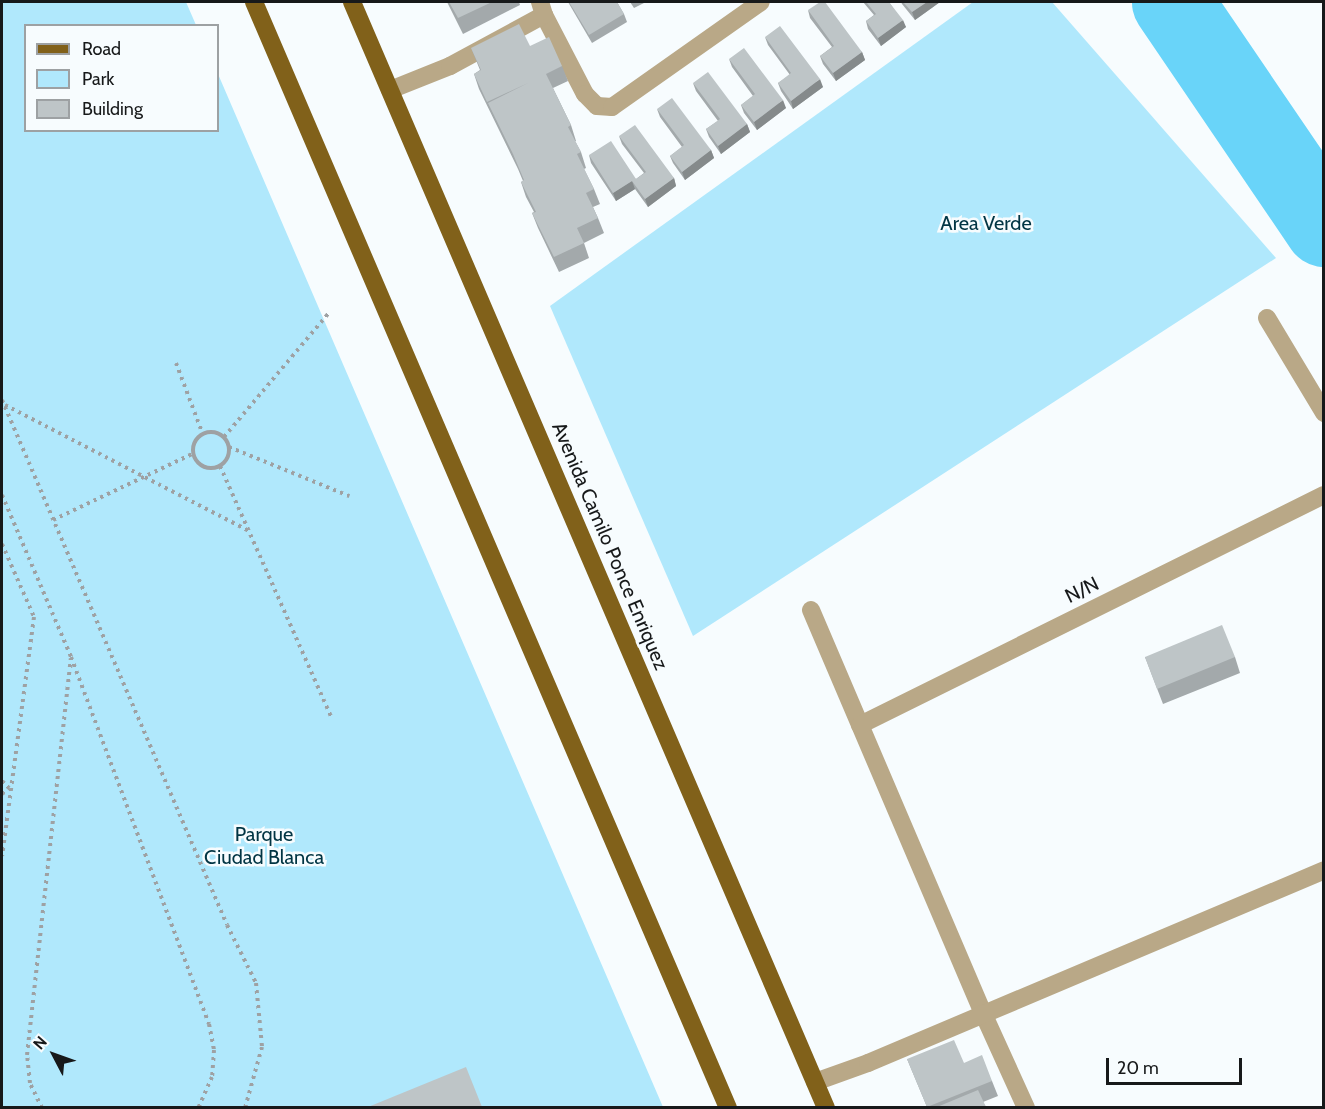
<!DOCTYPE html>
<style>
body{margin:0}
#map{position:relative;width:1325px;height:1109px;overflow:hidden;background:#f7fcfe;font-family:Cabin,sans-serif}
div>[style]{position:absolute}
.green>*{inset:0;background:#b0e8fc}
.river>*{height:81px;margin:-40.5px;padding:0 40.5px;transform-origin:40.5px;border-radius:40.5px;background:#69d4f9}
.path>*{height:4px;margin-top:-2px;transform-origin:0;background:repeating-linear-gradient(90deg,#9ea1a3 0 3px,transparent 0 7.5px)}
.path>.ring{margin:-2px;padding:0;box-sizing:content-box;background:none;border:4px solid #9ea1a3;border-radius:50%}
.minor>*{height:18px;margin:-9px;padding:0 9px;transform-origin:9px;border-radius:9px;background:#b9a887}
.major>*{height:18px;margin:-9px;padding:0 9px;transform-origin:9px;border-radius:9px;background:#81611a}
.wall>*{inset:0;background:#a3a9ab}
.shaded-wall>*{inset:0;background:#858a8b}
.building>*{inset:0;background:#bec5c7}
span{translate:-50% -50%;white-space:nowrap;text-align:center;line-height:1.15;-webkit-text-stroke:5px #f7fcfe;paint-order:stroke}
.park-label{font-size:20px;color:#013544}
.street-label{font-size:20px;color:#17191a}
.frame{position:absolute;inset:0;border:3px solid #17191a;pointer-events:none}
.legend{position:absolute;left:24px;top:24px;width:195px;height:108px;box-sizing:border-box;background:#f7fcfe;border:2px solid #9da1a3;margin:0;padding:8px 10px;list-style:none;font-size:18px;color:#17191a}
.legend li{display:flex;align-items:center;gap:12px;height:30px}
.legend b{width:30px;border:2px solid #9da1a3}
.north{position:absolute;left:24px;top:1025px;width:60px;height:60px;-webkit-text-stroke:4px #f7fcfe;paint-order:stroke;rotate:311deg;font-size:16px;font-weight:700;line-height:24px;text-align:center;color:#17191a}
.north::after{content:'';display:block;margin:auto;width:21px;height:27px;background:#17191a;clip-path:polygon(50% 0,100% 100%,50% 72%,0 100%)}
.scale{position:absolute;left:1106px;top:1058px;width:136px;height:27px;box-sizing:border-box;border:3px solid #17191a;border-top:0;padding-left:8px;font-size:18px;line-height:21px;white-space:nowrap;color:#17191a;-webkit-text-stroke:4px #f7fcfe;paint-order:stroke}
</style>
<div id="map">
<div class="green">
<div style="clip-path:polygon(2px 2px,186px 2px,196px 25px,26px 26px,26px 130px,218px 130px,218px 74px,663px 1107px,2px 1108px)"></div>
<div style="clip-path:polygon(973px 2px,1052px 2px,1276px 258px,693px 636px,550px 306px)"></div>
</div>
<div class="river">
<div style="left:1172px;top:2px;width:271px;rotate:55.8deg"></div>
</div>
<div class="path">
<div style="left:176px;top:363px;width:77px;rotate:69.4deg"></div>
<div style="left:2px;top:400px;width:571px;rotate:66.8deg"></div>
<div style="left:227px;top:925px;width:65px;rotate:63.4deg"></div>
<div style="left:256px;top:983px;width:64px;rotate:84.6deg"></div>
<div style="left:262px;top:1047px;width:63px;rotate:105.6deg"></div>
<div style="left:5px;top:405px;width:275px;rotate:27.3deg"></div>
<div class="ring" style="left:193px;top:432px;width:32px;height:32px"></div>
<div style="left:224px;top:437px;width:161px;rotate:-49.8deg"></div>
<div style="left:229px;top:447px;width:130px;rotate:22.2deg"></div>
<div style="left:220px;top:466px;width:274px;rotate:66.1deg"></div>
<div style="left:2px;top:495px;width:176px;rotate:66.9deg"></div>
<div style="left:71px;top:657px;width:392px;rotate:69.4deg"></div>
<div style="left:209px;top:1024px;width:26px;rotate:79deg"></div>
<div style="left:214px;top:1050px;width:27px;rotate:94deg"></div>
<div style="left:212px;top:1077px;width:34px;rotate:114deg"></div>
<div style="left:53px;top:520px;width:156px;rotate:-25.4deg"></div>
<div style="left:2px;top:544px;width:80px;rotate:66.3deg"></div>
<div style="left:34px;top:617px;width:241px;rotate:97.6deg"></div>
<div style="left:2px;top:781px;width:10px;rotate:45deg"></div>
<div style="left:2px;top:794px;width:9px;rotate:-36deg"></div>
<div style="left:42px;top:1108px;width:28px;rotate:-116deg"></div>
<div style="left:30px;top:1083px;width:28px;rotate:-96deg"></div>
<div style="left:27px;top:1055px;width:399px;rotate:-83.7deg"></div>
</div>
<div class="minor">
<div style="left:544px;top:15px;width:89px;rotate:62.6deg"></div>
<div style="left:585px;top:94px;width:17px;rotate:45deg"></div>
<div style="left:597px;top:106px;width:15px;rotate:4deg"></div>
<div style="left:612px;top:107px;width:182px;rotate:-35.2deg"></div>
<div style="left:390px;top:90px;width:65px;rotate:-21.8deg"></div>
<div style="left:450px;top:66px;width:107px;rotate:-28.5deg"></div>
<div style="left:544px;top:15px;width:14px;rotate:-107deg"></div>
<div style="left:1267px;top:318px;width:111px;rotate:59deg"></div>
<div style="left:811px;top:610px;width:438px;rotate:66.9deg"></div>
<div style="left:983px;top:1013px;width:104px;rotate:65.6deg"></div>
<div style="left:860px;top:725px;width:518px;rotate:-26.37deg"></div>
<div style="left:815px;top:1082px;width:56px;rotate:-19.7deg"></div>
<div style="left:868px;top:1063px;width:495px;rotate:-22.9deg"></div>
</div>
<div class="major">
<div style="left:254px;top:2px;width:1203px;rotate:66.8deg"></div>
<div style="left:352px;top:2px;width:1203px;rotate:66.8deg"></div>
</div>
<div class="wall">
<div style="clip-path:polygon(447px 2px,519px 2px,520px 5px,463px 34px)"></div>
<div style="clip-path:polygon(568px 2px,617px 2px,624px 14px,627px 22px,592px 43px)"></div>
<div style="clip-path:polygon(630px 2px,646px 2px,634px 8px)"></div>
<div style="clip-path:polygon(863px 2px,889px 2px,906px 27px,881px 46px,868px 29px,866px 21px,874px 15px)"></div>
<div style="clip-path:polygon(901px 2px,940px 2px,915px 20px,902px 4px)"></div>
<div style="clip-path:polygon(808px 10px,862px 52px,865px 60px,836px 81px,823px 64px,820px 56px,832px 47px,810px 18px)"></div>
<div style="clip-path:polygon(765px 37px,823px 87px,793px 109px,781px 91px,778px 83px,790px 75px,768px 45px)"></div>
<div style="clip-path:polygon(530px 46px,562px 66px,568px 81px,553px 88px,571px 125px,576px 141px,575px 141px,581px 152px,586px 168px,584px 169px,594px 189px,600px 204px,593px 207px,598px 218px,604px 233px,584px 243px,589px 258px,559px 272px,538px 228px,532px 213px,534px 212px,526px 197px,521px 182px,523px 181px,518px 169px,479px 89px,474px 74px,480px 70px,471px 48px)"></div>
<div style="clip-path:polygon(729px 59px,786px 108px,757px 130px,744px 113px,741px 105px,753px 96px,732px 67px)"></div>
<div style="clip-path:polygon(693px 83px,747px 124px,750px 132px,721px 154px,709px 137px,706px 129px,718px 121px,696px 91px)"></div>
<div style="clip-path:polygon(657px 109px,711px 150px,714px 158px,685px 180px,673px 163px,670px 156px,682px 147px,660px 117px)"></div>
<div style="clip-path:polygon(619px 136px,674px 178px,676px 186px,648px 207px,635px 189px,616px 201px,591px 163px,589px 155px,636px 179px,644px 173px,622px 144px)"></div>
<div style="clip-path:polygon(1145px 657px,1235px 657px,1240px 673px,1163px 704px)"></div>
<div style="clip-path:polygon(907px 1059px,964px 1063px,992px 1081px,998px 1096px,983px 1102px,986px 1107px,927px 1107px)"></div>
</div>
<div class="shaded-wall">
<div style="clip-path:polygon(927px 2px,940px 2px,915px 20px,912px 12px)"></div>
<div style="clip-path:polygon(903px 20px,906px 27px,881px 46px,878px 38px)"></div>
<div style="clip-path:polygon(862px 52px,865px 60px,836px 81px,833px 73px)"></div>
<div style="clip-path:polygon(820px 79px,823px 87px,793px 109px,791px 101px)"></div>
<div style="clip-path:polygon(783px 100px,786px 108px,757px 130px,754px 122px)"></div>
<div style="clip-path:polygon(747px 124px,750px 132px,721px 154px,718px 146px)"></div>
<div style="clip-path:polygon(711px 150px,714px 158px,685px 180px,682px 172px)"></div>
<div style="clip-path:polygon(674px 178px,676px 186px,648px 207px,645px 199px)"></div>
<div style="clip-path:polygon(632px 181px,635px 189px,616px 201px,613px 193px)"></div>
</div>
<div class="building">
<div style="clip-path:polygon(449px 2px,492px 2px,458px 18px)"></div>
<div style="clip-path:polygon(569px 2px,617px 2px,624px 14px,589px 35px)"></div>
<div style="clip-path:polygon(820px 2px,825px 2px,862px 52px,833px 73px,820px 56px,834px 46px,808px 10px)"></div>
<div style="clip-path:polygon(866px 2px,889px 2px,903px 20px,878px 38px,866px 21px,876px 14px)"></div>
<div style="clip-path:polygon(903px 2px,927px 2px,912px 12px)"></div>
<div style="clip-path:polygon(519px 24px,530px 46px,549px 37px,562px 66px,546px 74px,571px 125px,568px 127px,581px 152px,577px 154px,594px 189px,586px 193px,598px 218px,577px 228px,584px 243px,554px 257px,532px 213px,536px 212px,521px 182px,524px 180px,513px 154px,488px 103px,528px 83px,487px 102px,474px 74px,481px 70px,471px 48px)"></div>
<div style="clip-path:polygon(780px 26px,820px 79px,791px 101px,778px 83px,791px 73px,765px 37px)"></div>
<div style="clip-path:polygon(744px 48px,783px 100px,754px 122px,741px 105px,755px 94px,729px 59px)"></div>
<div style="clip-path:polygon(708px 72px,747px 124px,718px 146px,706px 129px,720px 119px,693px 83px)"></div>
<div style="clip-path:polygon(672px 98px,711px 150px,682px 172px,670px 156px,684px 145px,657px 109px)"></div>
<div style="clip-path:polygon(635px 125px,674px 178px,645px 199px,632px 181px,613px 193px,589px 155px,611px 141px,636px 179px,646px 172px,619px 136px)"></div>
<div style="clip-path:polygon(1222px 625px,1235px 657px,1157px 689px,1145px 657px)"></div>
<div style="clip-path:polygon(954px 1040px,964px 1063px,982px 1055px,992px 1081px,927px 1107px,907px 1059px)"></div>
<div style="clip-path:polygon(466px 1067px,482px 1107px,368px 1107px)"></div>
<div style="clip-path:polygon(978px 1090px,986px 1107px,937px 1107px)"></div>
</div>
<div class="park-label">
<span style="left:986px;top:223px">Area Verde</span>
<span style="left:264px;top:846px">Parque<br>Ciudad Blanca</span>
</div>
<div class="street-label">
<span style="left:610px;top:546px;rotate:67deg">Avenida Camilo Ponce Enriquez</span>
<span style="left:1082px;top:590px;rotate:-26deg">N/N</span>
</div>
<div class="frame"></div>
<ul class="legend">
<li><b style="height:8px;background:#81611a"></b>Road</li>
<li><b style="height:16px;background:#b0e8fc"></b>Park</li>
<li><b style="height:16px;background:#bec5c7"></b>Building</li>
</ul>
<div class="north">N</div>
<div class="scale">20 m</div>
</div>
